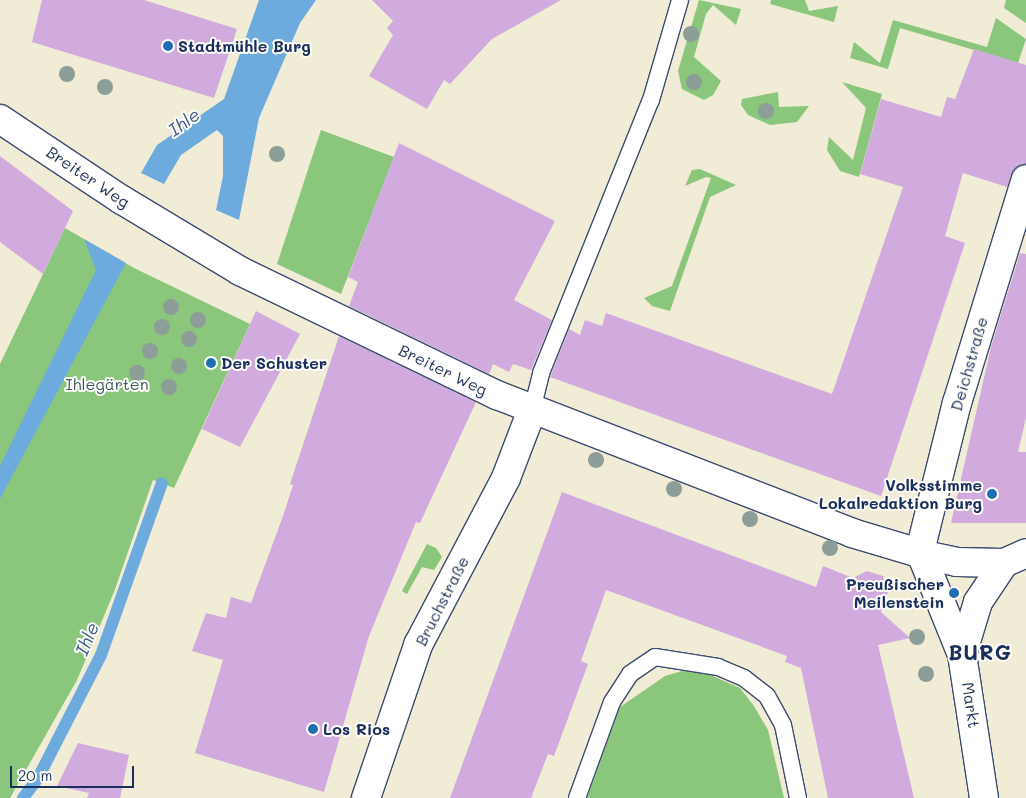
<!DOCTYPE html>
<meta charset="utf-8">
<style>
body{margin:0}
#map{position:relative;width:1026px;height:798px;overflow:hidden;background:#f1ecd5;font-family:Mali,sans-serif}
div>[style]{position:absolute}
.green>*{inset:0;background:#8ac67b}
.water>*{inset:0;background:#6dabdf}
.stream>*{height:12px;margin:-6px;padding:0 6px;transform-origin:6px;border-radius:6px;background:#6dabdf}
.building>*{inset:0;background:#d1abde}
.roads{filter:drop-shadow(1px 0 #3b4b70) drop-shadow(-1px 0 #3b4b70) drop-shadow(0 1px #3b4b70) drop-shadow(0 -1px #3b4b70)}
.service>*{height:16px;margin:-8px;padding:0 8px;transform-origin:8px;border-radius:8px;background:#fff}
.minor>*{height:28px;margin:-14px;padding:0 14px;transform-origin:14px;border-radius:14px;background:#fff}
.tertiary>*{height:28px;margin:-14px;padding:0 14px;transform-origin:14px;border-radius:14px;background:#fff}
.trees>*{width:16px;height:16px;margin:-8px;border-radius:50%;background:#8d9d98}
.dots>*{width:14px;height:14px;translate:-50% -50%;box-sizing:border-box;border:2px solid #fdfcf7;border-radius:50%}
span{translate:-50% -50%;white-space:nowrap;text-align:center;line-height:1.15;-webkit-text-stroke:4px #fdfcf7;paint-order:stroke}
.poi-label{font-size:16px;color:#1b2f5e;font-weight:700}
.left{translate:0 -50%;text-align:left}
.right{translate:-100% -50%;text-align:right}
.street-label{font-size:16px;color:#1b2f5e}
.park-label{font-size:16px;color:#3c5c67}
.water-label{font-size:18px;color:#385a8b;font-style:italic}
.district-label{font-size:21px;color:#1b2f5e;font-weight:700;letter-spacing:1px}
.scale{position:absolute;left:10px;top:766px;width:124px;height:22px;box-sizing:border-box;border:2px solid #1b2f5e;border-top:0;padding-left:6px;font-size:15px;line-height:18px;white-space:nowrap;color:#1b2f5e;-webkit-text-stroke:4px #fdfcf7;paint-order:stroke}
</style>
<div id="map">
<div class="green">
<div style="clip-path:polygon(699px 0,741px 9px,736px 25px,713px 5px,706px 14px,694px 57px,721px 81px,713px 95px,704px 100px,682px 89px,678px 71px)"></div>
<div style="clip-path:polygon(771px 0,805px 0,809px 11px,838px 6px,834px 22px,770px 4px)"></div>
<div style="clip-path:polygon(1006px 0,1026px 0,1026px 23px,1004px 8px)"></div>
<div style="clip-path:polygon(996px 18px,1026px 39px,1018px 63px,900px 28px,888px 69px,850px 58px,854px 42px,880px 63px,893px 20px,987px 47px)"></div>
<div style="clip-path:polygon(842px 82px,882px 94px,859px 177px,840px 171px,827px 150px,829px 137px,853px 160px,866px 108px)"></div>
<div style="clip-path:polygon(778px 92px,779px 107px,809px 106px,797px 122px,770px 125px,748px 115px,741px 105px,742px 99px)"></div>
<div style="clip-path:polygon(321px 130px,394px 157px,341px 294px,277px 264px)"></div>
<div style="clip-path:polygon(700px 169px,736px 185px,710px 197px,670px 311px,652px 306px,644px 298px,672px 286px,711px 178px,706px 177px,685px 186px,692px 170px)"></div>
<div style="clip-path:polygon(65px 228px,134px 268px,250px 324px,174px 488px,153px 480px,114px 592px,77px 680px,10px 798px,0 798px,0 364px)"></div>
<div style="clip-path:polygon(427px 544px,436px 548px,442px 557px,434px 570px,422px 567px,407px 594px,402px 591px)"></div>
<div style="clip-path:polygon(699px 670px,740px 688px,754px 706px,768px 730px,784px 798px,587px 798px,620px 707px,665px 676px,682px 671px)"></div>
</div>
<div class="water">
<div style="clip-path:polygon(259px 0,316px 0,300px 23px,259px 118px,239px 220px,216px 210px,223px 176px,223px 136px,217px 130px,181px 155px,164px 184px,141px 173px,157px 145px,224px 99px)"></div>
<div style="clip-path:polygon(84px 239px,126px 263px,0 499px,0 466px,96px 270px)"></div>
</div>
<div class="stream">
<div style="left:23px;top:798px;width:25px;rotate:-53deg"></div>
<div style="left:38px;top:778px;width:138px;rotate:-62.9deg"></div>
<div style="left:101px;top:655px;width:182px;rotate:-70.5deg"></div>
</div>
<div class="building">
<div style="clip-path:polygon(42px 0,144px 0,237px 29px,214px 98px,32px 42px)"></div>
<div style="clip-path:polygon(372px 0,561px 0,492px 39px,450px 84px,444px 80px,427px 109px,369px 76px,393px 35px,387px 28px,393px 21px)"></div>
<div style="clip-path:polygon(974px 49px,1026px 65px,1026px 164px,1015px 168px,1007px 187px,963px 173px,945px 236px,965px 243px,881px 496px,550px 377px,569px 329px,580px 335px,585px 320px,602px 326px,606px 313px,832px 394px,903px 187px,860px 174px,881px 99px,941px 117px,947px 97px,955px 99px)"></div>
<div style="clip-path:polygon(399px 143px,555px 221px,514px 300px,552px 320px,531px 370px,513px 364px,509px 372px,493px 364px,489px 374px,349px 306px,358px 282px,348px 277px)"></div>
<div style="clip-path:polygon(0 156px,73px 211px,43px 274px,0 242px)"></div>
<div style="clip-path:polygon(1020px 253px,1026px 254px,1026px 418px,1018px 452px,1026px 452px,1026px 523px,951px 523px,991px 347px)"></div>
<div style="clip-path:polygon(256px 311px,300px 334px,240px 447px,202px 429px)"></div>
<div style="clip-path:polygon(339px 336px,476px 402px,420px 523px,416px 522px,369px 636px,324px 792px,195px 753px,223px 660px,192px 651px,206px 613px,226px 618px,231px 597px,251px 603px,283px 516px,293px 485px,290px 484px)"></div>
<div style="clip-path:polygon(562px 492px,816px 587px,823px 566px,853px 578px,867px 571px,883px 576px,888px 592px,881px 612px,910px 638px,878px 645px,914px 798px,828px 798px,801px 668px,785px 662px,787px 656px,606px 590px,581px 661px,588px 664px,554px 756px,548px 754px,531px 798px,450px 798px)"></div>
<div style="clip-path:polygon(78px 743px,129px 755px,120px 798px,87px 798px,89px 793px,57px 786px)"></div>
</div>
<div class="roads">
<div class="service">
<div style="left:532px;top:410px;width:38px;rotate:-76deg"></div>
<div style="left:541px;top:373px;width:294px;rotate:-68.1deg"></div>
<div style="left:651px;top:100px;width:104px;rotate:-73.8deg"></div>
<div style="left:577px;top:798px;width:102px;rotate:-70deg"></div>
<div style="left:612px;top:702px;width:33px;rotate:-57deg"></div>
<div style="left:630px;top:674px;width:30px;rotate:-34deg"></div>
<div style="left:655px;top:657px;width:64px;rotate:9deg"></div>
<div style="left:718px;top:667px;width:28px;rotate:23deg"></div>
<div style="left:744px;top:678px;width:29px;rotate:38deg"></div>
<div style="left:767px;top:696px;width:33px;rotate:61deg"></div>
<div style="left:783px;top:725px;width:75px;rotate:78.4deg"></div>
</div>
<div class="minor">
<div style="left:920px;top:551px;width:153px;rotate:-76deg"></div>
<div style="left:957px;top:403px;width:234px;rotate:-72.9deg"></div>
<div style="left:366px;top:798px;width:162px;rotate:-71.2deg"></div>
<div style="left:418px;top:645px;width:189px;rotate:-62.2deg"></div>
<div style="left:506px;top:478px;width:73px;rotate:-69.1deg"></div>
</div>
<div class="tertiary">
<div style="left:0;top:119px;width:146px;rotate:33.6deg"></div>
<div style="left:122px;top:200px;width:138px;rotate:31deg"></div>
<div style="left:240px;top:271px;width:285px;rotate:25.8deg"></div>
<div style="left:497px;top:395px;width:381px;rotate:21.2deg"></div>
<div style="left:852px;top:533px;width:80px;rotate:16.6deg"></div>
<div style="left:929px;top:556px;width:29px;rotate:12deg"></div>
<div style="left:957px;top:562px;width:47px;rotate:1.2deg"></div>
<div style="left:1004px;top:563px;width:24px;rotate:-24deg"></div>
<div style="left:920px;top:551px;width:112px;rotate:68deg"></div>
<div style="left:984px;top:798px;width:145px;rotate:-98.7deg"></div>
<div style="left:962px;top:655px;width:55px;rotate:-73.2deg"></div>
<div style="left:978px;top:602px;width:47px;rotate:-56.3deg"></div>
</div>
</div>
<div class="trees">
<div style="left:691px;top:34px"></div>
<div style="left:67px;top:74px"></div>
<div style="left:694px;top:82px"></div>
<div style="left:105px;top:87px"></div>
<div style="left:766px;top:111px"></div>
<div style="left:277px;top:154px"></div>
<div style="left:171px;top:307px"></div>
<div style="left:198px;top:320px"></div>
<div style="left:162px;top:327px"></div>
<div style="left:189px;top:339px"></div>
<div style="left:150px;top:351px"></div>
<div style="left:179px;top:366px"></div>
<div style="left:137px;top:373px"></div>
<div style="left:169px;top:387px"></div>
<div style="left:596px;top:460px"></div>
<div style="left:674px;top:489px"></div>
<div style="left:750px;top:519px"></div>
<div style="left:830px;top:548px"></div>
<div style="left:917px;top:637px"></div>
<div style="left:926px;top:674px"></div>
</div>
<div class="dots">
<div style="left:168px;top:46px;background:#1f6fb2"></div>
<div style="left:211px;top:363px;background:#1f6fb2"></div>
<div style="left:992px;top:494px;background:#1f6fb2"></div>
<div style="left:954px;top:593px;background:#1f6fb2"></div>
<div style="left:313px;top:729px;background:#1f6fb2"></div>
</div>
<div class="poi-label">
<span class="left" style="left:178px;top:46px">Stadtmühle Burg</span>
<span class="left" style="left:221px;top:363px">Der Schuster</span>
<span class="right" style="left:982px;top:494px">Volksstimme<br>Lokalredaktion Burg</span>
<span class="right" style="left:944px;top:593px">Preußischer<br>Meilenstein</span>
<span class="left" style="left:323px;top:729px">Los Rios</span>
</div>
<div class="street-label">
<span style="left:88px;top:177px;rotate:34deg">Breiter Weg</span>
<span style="left:969px;top:364px;rotate:-74deg">Deichstraße</span>
<span style="left:443px;top:370px;rotate:26deg">Breiter Weg</span>
<span style="left:442px;top:601px;rotate:-63deg">Bruchstraße</span>
<span style="left:971px;top:705px;rotate:82deg">Markt</span>
</div>
<div class="park-label">
<span style="left:107px;top:384px">Ihlegärten</span>
</div>
<div class="water-label">
<span style="left:184px;top:122px;rotate:-36deg">Ihle</span>
<span style="left:87px;top:639px;rotate:-68deg">Ihle</span>
</div>
<div class="district-label">
<span style="left:980px;top:652px">BURG</span>
</div>
<div class="scale">20 m</div>
</div>
